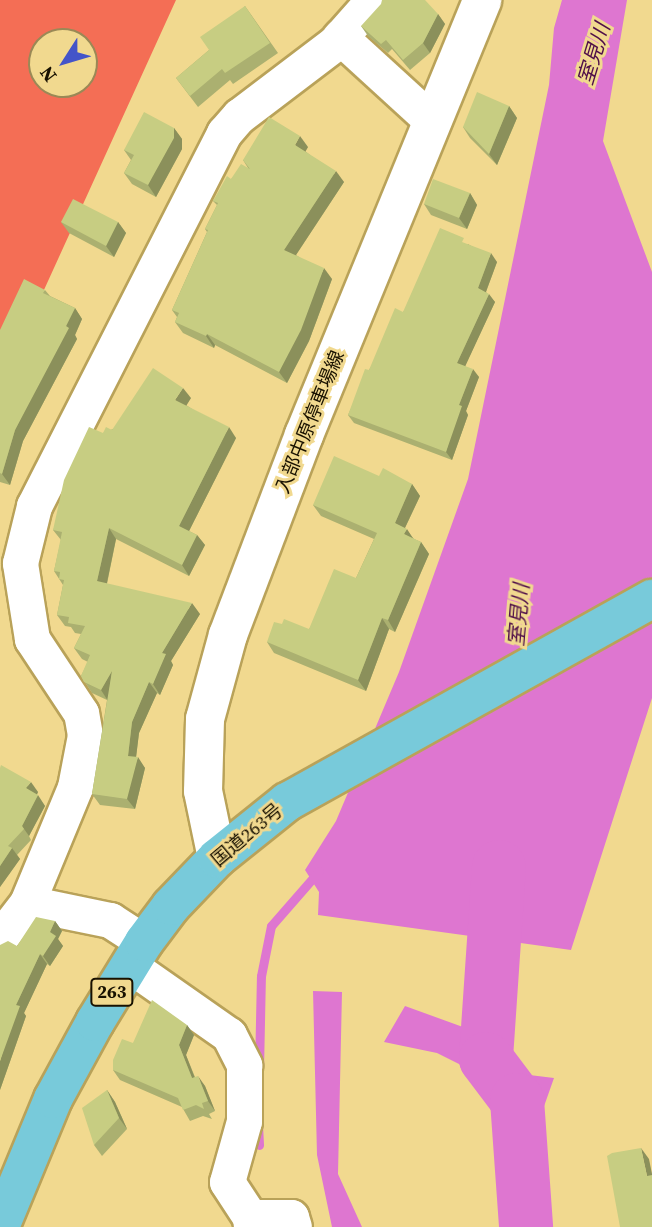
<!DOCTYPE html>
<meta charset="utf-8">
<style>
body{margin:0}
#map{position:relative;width:652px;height:1227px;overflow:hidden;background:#f1d98f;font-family:"Source Serif 4","Noto Sans JP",serif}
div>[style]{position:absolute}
.forest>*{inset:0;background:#f46e55}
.water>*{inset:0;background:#de76d0}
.stream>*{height:9px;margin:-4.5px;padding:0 4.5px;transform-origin:4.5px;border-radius:4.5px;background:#de76d0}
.river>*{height:54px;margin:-27px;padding:0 27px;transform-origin:27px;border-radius:27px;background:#de76d0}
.roads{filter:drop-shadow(2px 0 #b9a259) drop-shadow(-2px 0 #b9a259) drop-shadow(0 2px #b9a259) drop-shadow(0 -2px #b9a259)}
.minor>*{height:35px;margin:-17.5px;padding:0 17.5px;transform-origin:17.5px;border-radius:17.5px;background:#fff}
.secondary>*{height:38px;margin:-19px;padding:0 19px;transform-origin:19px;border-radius:19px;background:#fff}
.trunk>*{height:38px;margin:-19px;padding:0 19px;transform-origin:19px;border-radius:19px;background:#78cada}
.wall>*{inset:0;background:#abb070}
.shaded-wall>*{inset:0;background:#8b905b}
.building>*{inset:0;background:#c7cd82}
span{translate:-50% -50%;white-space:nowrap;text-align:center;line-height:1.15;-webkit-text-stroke:6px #f1d98f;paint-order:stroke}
.shield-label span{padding:2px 5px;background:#f1d98f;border:2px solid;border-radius:5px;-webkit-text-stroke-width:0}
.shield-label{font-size:18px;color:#181100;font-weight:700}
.street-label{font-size:19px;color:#181100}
.water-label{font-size:21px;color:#4f0e49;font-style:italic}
.north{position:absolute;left:28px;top:28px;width:70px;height:70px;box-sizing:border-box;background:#f1d98f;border:2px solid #9a8956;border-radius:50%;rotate:233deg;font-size:19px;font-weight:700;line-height:28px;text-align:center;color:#181100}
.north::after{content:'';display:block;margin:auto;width:24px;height:32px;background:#4454c9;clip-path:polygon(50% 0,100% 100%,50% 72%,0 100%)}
</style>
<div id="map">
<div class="forest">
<div style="clip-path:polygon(evenodd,0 0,176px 0,23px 336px,0 368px,0 0,42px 42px,84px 42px,84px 84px,42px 84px,42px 42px)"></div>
</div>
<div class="water">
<div style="clip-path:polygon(562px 0,627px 0,603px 141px,652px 272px,652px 698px,571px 950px,318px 915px,319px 892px,305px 870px,336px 821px,399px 672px,468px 479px,549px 85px,554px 28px)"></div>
<div style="clip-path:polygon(313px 991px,342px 992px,338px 1174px,362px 1227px,332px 1227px,317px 1155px)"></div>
<div style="clip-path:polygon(405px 1006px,507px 1043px,513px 1073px,554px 1078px,530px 1146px,525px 1171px,537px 1227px,505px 1227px,495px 1102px,481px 1075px,437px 1053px,384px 1042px)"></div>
</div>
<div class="stream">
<div style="left:259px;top:1069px;width:93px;rotate:-88.8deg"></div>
<div style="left:261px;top:976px;width:51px;rotate:-78.7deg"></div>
<div style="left:271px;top:926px;width:73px;rotate:-48.9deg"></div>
<div style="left:258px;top:1125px;width:20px;rotate:87deg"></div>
</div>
<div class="river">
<div style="left:499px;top:867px;width:192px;rotate:93.9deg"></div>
<div style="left:486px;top:1059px;width:51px;rotate:52.9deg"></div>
<div style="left:517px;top:1100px;width:127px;rotate:85.9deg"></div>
</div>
<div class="roads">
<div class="minor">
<div style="left:340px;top:37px;width:125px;rotate:42.4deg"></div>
<div style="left:27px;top:903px;width:126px;rotate:-67.5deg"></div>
<div style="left:75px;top:787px;width:53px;rotate:-79.1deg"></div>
<div style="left:85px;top:735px;width:22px;rotate:-100deg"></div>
<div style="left:81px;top:713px;width:89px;rotate:-123.5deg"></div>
<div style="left:32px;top:639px;width:77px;rotate:-99deg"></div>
<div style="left:20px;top:563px;width:59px;rotate:-76.2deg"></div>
<div style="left:34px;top:506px;width:419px;rotate:-63deg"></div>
<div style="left:224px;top:133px;width:23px;rotate:-49deg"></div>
<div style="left:239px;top:116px;width:119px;rotate:-37.2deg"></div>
<div style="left:334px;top:44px;width:59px;rotate:-48.4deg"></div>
<div style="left:0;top:938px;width:44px;rotate:-52.4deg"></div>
<div style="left:27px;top:903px;width:85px;rotate:11.6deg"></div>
<div style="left:110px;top:920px;width:40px;rotate:32.9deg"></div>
<div style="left:129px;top:965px;width:122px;rotate:35deg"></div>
<div style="left:229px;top:1035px;width:34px;rotate:63deg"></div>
<div style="left:244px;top:1065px;width:56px;rotate:90deg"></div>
<div style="left:244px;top:1121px;width:63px;rotate:105.6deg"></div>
<div style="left:227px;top:1182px;width:42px;rotate:56.7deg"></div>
<div style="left:250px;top:1217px;width:10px;rotate:84deg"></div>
<div style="left:250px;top:1217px;width:41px"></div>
<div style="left:291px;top:1217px;width:10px;rotate:73deg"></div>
</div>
<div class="secondary">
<div style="left:217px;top:858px;width:68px;rotate:-101.8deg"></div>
<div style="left:203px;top:791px;width:72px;rotate:-88.4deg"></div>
<div style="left:205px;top:719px;width:87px;rotate:-74.7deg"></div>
<div style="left:228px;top:635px;width:214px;rotate:-69.2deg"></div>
<div style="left:304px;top:435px;width:470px;rotate:-67.7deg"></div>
</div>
<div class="trunk">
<div style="left:0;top:1227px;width:139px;rotate:-67.5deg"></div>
<div style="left:53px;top:1099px;width:88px;rotate:-61.4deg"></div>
<div style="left:95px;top:1022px;width:94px;rotate:-58.5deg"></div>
<div style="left:144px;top:942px;width:45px;rotate:-53.1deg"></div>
<div style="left:171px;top:906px;width:66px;rotate:-46.2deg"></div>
<div style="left:217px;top:858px;width:90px;rotate:-38.7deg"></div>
<div style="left:287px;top:802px;width:418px;rotate:-29.1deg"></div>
</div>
</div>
<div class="wall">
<div style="clip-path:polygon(245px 6px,278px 53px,233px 84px,230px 80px,198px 107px,176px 78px,209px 50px)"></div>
<div style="clip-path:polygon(438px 14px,445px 24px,430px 53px,410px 70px,392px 49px,388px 53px,368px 36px,361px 26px)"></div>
<div style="clip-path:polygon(509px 106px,517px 118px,497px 165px,470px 138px,463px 127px)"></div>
<div style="clip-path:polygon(174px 128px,182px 139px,182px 149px,156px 197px,132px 184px,124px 173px,131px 160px,124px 150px)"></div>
<div style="clip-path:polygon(308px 147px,305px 151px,344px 182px,296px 255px,332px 279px,309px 341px,287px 383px,215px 345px,214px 348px,183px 333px,175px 322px,177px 317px,172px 310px,207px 232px,205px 229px,217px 205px,213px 201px,231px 179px,248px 168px,243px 160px)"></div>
<div style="clip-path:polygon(470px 193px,477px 205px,467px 229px,431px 215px,424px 204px)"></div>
<div style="clip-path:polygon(61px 222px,118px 222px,126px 233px,114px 257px,69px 233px)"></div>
<div style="clip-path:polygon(468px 244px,497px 262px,486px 292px,495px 302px,465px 366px,479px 377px,466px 411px,468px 415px,452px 460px,354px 423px,348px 415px,369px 370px,403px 312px)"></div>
<div style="clip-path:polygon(45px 290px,50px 296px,75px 308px,82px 319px,75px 335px,77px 339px,23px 441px,10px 485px,0 482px,0 330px)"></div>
<div style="clip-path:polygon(191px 398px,186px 405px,236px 438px,189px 531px,197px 535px,205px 545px,189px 576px,116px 539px,107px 584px,200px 614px,171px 661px,173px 665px,160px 695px,157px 693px,139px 733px,136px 757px,145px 768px,135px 809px,100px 805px,92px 794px,107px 700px,92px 693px,81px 676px,88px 662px,82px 659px,74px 648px,81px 634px,75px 633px,71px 627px,65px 626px,57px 615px,63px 585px,54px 571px,61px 540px,53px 530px,103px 433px)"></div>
<div style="clip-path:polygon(379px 476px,412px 484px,420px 496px,405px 528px,414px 539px,421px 542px,429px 554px,395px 632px,389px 629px,366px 691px,274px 653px,267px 642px,309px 629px,356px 578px,374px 539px,321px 516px,313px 505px)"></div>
<div style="clip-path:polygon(0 768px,38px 792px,37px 795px,45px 806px,29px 836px,31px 840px,17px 855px,20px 859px,0 887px)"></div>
<div style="clip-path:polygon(55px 921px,62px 931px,58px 939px,63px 946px,50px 966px,47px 964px,24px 1013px,26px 1016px,0 1090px,17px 946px)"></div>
<div style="clip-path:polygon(187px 1025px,194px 1035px,186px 1055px,195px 1077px,205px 1086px,215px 1111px,209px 1114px,212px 1119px,203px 1116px,190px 1121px,182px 1107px,120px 1080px,113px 1070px,133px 1043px)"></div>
<div style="clip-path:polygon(107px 1090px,115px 1102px,127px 1129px,102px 1156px,94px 1145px)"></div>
</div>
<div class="shaded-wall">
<div style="clip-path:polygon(438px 14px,445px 24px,430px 53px,423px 43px)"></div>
<div style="clip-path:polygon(509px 106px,517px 118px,497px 165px,489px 154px)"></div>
<div style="clip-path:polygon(174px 128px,182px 139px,182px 149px,156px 197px,148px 185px)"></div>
<div style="clip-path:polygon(300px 136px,308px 147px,303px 156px,295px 145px)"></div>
<div style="clip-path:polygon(336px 171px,344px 182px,292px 261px,284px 250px)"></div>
<div style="clip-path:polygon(470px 193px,477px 205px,467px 229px,459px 218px)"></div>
<div style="clip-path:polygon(118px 222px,126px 233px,114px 257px,106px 246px)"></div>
<div style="clip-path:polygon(491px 253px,497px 262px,484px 297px,478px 288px)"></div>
<div style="clip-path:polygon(324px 268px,332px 279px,309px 341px,287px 383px,279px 372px)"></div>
<div style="clip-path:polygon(489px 294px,495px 302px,463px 371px,457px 363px)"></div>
<div style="clip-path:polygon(75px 308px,82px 319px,75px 335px,77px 339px,23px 441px,10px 485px,2px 474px,15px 430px)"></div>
<div style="clip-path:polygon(207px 334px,215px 345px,214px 348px,206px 336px)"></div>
<div style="clip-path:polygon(473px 369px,479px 377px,466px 411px,468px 415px,452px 460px,446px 452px,459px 405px)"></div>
<div style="clip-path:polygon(183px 388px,191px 398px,183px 411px,175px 400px)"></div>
<div style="clip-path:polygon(229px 427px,236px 438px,186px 537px,179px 526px)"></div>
<div style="clip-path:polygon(412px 484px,420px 496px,402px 534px,395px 523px)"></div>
<div style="clip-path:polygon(109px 528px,116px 539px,105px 592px,97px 581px)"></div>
<div style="clip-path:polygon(407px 529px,414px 540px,404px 534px)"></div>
<div style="clip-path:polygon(197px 535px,205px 545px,189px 576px,182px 565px)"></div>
<div style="clip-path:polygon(421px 542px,429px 554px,395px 632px,388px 620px)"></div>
<div style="clip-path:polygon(192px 603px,200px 614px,171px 661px,173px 665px,160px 695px,153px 684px,162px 653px)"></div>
<div style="clip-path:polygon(382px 618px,389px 629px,366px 691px,358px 680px)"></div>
<div style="clip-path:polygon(112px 671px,108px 701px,101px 690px)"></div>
<div style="clip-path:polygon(149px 682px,157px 693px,139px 733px,135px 766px,138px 757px,145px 768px,135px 809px,127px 799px,128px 756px,132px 722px)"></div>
<div style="clip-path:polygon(31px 782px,38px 792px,34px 799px,26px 788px)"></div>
<div style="clip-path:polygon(38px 795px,45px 806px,29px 836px,22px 826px)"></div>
<div style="clip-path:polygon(12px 848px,20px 859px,0 887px,0 866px)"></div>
<div style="clip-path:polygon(55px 921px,62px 931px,58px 939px,63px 946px,50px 966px,43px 956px,50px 932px)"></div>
<div style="clip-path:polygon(40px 954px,47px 964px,24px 1013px,26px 1016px,0 1090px,0 1061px,16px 1005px)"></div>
<div style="clip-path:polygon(187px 1025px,194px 1035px,186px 1055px,199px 1089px,192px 1078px,179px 1045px)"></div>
<div style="clip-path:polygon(198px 1076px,205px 1086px,215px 1111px,208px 1101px)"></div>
<div style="clip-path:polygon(107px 1090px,115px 1102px,127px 1129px,119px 1118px)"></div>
<div style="clip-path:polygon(641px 1148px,649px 1159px,652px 1174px,652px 1182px,647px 1176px)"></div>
</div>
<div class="building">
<div style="clip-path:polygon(382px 0,425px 0,438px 14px,423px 43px,403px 60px,386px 40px,381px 44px,361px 26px,381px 4px)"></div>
<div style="clip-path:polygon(245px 6px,270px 43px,225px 73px,222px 69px,190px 96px,176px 78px,209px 50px,200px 37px)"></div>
<div style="clip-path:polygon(477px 92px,509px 106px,489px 154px,463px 127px)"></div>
<div style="clip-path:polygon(144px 112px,174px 128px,174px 138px,148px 185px,124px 173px,134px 155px,124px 150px)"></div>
<div style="clip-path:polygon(269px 117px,300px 136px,295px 145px,336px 171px,284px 250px,324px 268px,301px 330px,279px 372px,207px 334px,206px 336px,175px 322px,179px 313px,172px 310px,208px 230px,205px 229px,218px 203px,213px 201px,227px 176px,231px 179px,241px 164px,250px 169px,243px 160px)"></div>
<div style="clip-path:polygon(433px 179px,470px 193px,459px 218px,424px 204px)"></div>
<div style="clip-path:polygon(73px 199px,118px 222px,106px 246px,61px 222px)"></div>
<div style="clip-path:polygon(440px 228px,464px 238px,462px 242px,491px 253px,478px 288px,489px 294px,457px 363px,473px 369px,459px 405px,462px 406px,446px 452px,348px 415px,365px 369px,369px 370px,395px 308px,403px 312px)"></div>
<div style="clip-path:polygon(24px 279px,45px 290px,43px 293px,75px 308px,66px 326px,69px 328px,15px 430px,2px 474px,0 473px,0 330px)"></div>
<div style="clip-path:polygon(153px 368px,183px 388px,175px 400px,229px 427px,179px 526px,197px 535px,182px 565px,109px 528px,97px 581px,192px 603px,162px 653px,166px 654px,153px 684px,149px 682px,132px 722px,128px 756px,138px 757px,127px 799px,92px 794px,112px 671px,101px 690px,84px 682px,81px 676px,90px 655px,74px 648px,85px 626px,68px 623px,69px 617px,57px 615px,64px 580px,59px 579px,60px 572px,54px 571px,62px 532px,53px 530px,64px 480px,89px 427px,103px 433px,106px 427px,112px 430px)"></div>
<div style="clip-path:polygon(334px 456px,379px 476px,383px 468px,412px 484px,395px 523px,407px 529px,404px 534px,421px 542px,388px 620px,382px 618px,358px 680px,267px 642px,274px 622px,282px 624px,284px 619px,309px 629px,334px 569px,356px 578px,377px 533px,313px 505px)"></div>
<div style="clip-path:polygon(1px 765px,31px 782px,26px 788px,38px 795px,22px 826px,24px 829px,8px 846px,12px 848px,0 866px,0 768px)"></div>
<div style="clip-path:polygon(36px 917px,55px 921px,50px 932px,56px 936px,43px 956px,40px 954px,16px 1005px,20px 1006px,0 1061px,0 945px,8px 941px,17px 946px)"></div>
<div style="clip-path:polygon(152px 1000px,187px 1025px,179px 1045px,192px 1078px,198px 1076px,208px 1101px,202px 1103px,204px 1109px,196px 1105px,183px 1110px,178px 1098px,113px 1070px,113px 1060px,122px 1039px,133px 1043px)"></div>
<div style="clip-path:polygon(107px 1090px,119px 1118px,94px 1145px,82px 1108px)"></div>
<div style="clip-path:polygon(641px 1148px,647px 1176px,652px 1175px,652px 1227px,620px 1227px,607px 1156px,612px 1153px)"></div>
</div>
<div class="shield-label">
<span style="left:112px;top:992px">263</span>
</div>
<div class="street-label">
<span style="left:310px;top:422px;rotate:-68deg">入部中原停車場線</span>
<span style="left:247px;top:835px;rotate:-40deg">国道263号</span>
</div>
<div class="water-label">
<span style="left:594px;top:54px;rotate:-73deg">室見川</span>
<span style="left:519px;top:615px;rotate:-85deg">室見川</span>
</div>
<div class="north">N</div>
</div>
